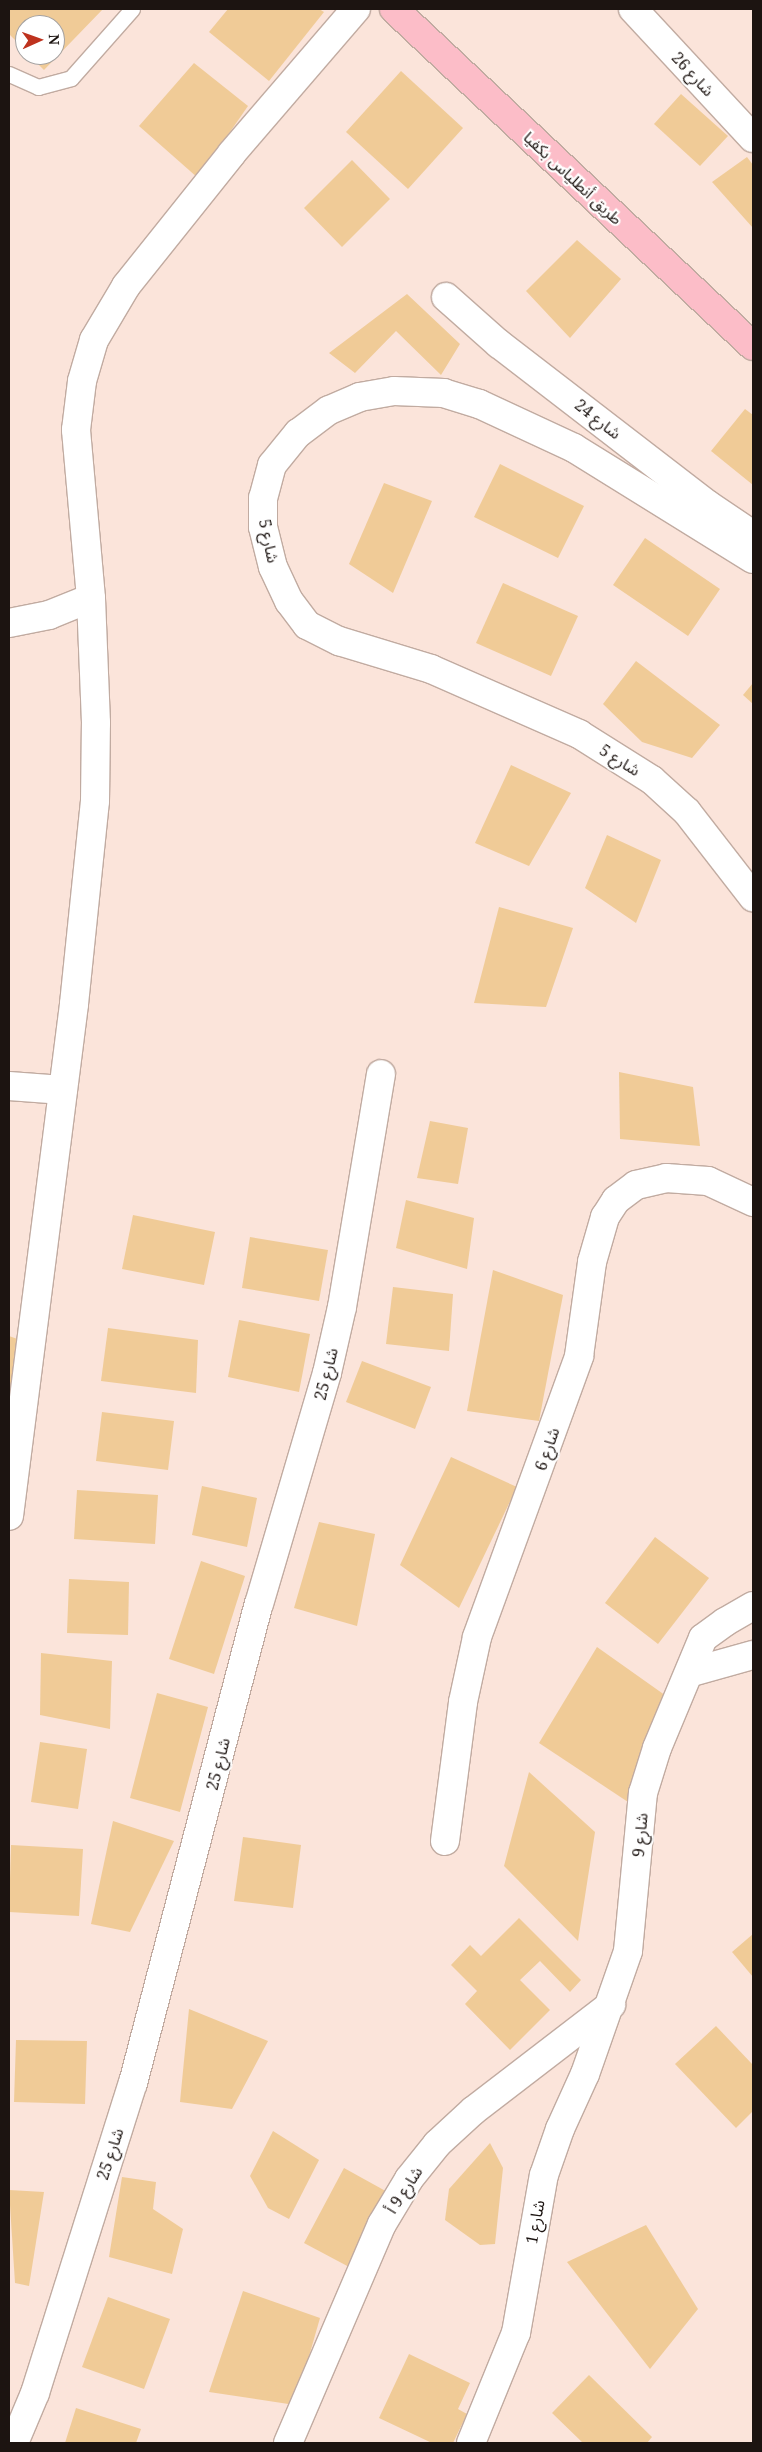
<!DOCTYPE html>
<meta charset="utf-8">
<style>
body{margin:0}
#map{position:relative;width:762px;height:2452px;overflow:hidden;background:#fbe4da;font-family:"Noto Serif","Noto Sans Arabic",serif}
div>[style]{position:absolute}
.building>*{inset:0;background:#f0cb97}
.roads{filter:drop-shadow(1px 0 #c1aba1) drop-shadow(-1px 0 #c1aba1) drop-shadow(0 1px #c1aba1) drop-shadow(0 -1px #c1aba1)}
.lane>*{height:15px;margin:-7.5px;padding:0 7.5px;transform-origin:7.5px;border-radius:7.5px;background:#fff}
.street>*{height:28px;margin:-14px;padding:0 14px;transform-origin:14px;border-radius:14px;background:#fff}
.highway>*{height:28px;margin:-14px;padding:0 14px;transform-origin:14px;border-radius:14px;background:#fcbdc8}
span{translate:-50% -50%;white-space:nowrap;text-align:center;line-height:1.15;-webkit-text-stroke:4.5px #fff;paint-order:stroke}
.street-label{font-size:16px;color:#1c1411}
.frame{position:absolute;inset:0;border:10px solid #1c1411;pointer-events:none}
.north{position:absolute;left:15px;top:15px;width:50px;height:50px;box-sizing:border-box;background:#fff;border:1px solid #a4a1a0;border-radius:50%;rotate:88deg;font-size:14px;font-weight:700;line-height:20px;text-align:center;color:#1c1411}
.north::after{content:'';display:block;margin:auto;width:18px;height:22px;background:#be321e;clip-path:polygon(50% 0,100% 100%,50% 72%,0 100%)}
</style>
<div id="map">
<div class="building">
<div style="clip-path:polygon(9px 9px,103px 9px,44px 70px,29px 55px,55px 55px,55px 25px,25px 25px,25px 50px,9px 34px)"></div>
<div style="clip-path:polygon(228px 9px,319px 9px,324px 12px,269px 81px,209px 32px)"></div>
<div style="clip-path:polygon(194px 63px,248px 106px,198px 178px,139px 126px)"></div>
<div style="clip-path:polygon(401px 71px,463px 128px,408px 189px,346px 132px)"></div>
<div style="clip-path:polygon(681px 94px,728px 136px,700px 166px,654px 124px)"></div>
<div style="clip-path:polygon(747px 157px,753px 165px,753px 228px,712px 182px)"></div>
<div style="clip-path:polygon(352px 160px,390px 199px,342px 247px,304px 208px)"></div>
<div style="clip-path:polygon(577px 240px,621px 279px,570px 338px,526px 291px)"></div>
<div style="clip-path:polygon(407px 294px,460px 344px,441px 375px,396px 331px,355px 373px,329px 353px)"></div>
<div style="clip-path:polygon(745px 409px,753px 415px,753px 485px,711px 451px)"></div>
<div style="clip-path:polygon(500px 464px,584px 506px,558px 558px,474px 517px)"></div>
<div style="clip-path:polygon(384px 483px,432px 501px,393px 593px,349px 564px)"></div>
<div style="clip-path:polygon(645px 538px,720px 589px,688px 636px,613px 585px)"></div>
<div style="clip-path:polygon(503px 583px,578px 616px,551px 676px,476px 643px)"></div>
<div style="clip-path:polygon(636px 661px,720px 725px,692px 758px,642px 742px,603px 704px)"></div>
<div style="clip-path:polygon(753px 683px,753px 704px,743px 695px)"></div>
<div style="clip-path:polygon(511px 765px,571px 793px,529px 866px,475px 843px)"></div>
<div style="clip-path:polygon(607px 835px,661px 860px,636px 923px,585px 888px)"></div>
<div style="clip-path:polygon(499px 907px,573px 928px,546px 1007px,474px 1003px)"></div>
<div style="clip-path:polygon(619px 1072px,693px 1087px,700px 1146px,620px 1139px)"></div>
<div style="clip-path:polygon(430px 1121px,468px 1128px,458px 1184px,417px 1178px)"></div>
<div style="clip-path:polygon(406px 1200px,474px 1218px,467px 1269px,396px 1248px)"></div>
<div style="clip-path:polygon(133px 1215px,215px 1232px,204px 1285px,122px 1269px)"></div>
<div style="clip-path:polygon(250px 1237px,328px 1250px,319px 1301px,242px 1288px)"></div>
<div style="clip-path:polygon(493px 1270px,563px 1295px,539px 1421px,467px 1411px)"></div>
<div style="clip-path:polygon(393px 1287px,453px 1294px,449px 1351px,386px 1344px)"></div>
<div style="clip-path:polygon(239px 1320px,310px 1334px,299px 1392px,228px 1377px)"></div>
<div style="clip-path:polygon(108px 1328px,198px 1340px,196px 1393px,101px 1381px)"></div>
<div style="clip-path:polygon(9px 1336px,23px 1341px,9px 1437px)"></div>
<div style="clip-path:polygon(362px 1361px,431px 1387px,415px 1429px,346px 1402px)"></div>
<div style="clip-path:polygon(102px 1412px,174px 1421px,168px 1470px,96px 1461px)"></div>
<div style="clip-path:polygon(451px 1457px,517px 1487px,459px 1608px,400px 1565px)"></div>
<div style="clip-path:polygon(202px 1486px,257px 1498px,247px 1547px,192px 1535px)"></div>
<div style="clip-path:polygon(77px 1490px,158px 1495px,155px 1544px,74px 1539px)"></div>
<div style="clip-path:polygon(319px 1522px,375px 1534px,357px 1626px,294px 1608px)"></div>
<div style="clip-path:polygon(655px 1537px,709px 1578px,658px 1644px,605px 1603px)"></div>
<div style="clip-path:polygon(201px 1561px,245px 1576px,214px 1674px,169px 1659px)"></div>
<div style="clip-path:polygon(69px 1579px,129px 1582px,128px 1635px,67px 1633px)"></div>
<div style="clip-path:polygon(597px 1647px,669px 1698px,628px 1802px,539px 1743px)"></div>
<div style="clip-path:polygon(41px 1653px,112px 1661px,110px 1729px,40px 1715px)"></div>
<div style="clip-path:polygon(157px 1693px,208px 1707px,180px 1812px,130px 1798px)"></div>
<div style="clip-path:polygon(40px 1742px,87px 1749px,78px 1809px,31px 1802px)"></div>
<div style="clip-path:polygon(529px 1772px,595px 1832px,578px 1941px,504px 1866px)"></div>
<div style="clip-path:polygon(113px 1821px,174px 1841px,130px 1932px,91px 1924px)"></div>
<div style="clip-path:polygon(243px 1837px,301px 1845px,293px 1908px,234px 1901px)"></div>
<div style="clip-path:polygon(11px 1845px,83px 1849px,79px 1916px,9px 1912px)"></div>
<div style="clip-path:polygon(519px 1918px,581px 1980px,570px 1992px,540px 1961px,520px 1980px,550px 2010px,510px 2050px,465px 2004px,477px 1991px,451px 1965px,470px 1945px,481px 1956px)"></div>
<div style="clip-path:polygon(753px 1934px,753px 1977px,732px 1952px)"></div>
<div style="clip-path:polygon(189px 2009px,268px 2041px,232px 2109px,180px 2102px)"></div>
<div style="clip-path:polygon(716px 2026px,753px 2065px,753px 2111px,736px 2128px,675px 2064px)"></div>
<div style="clip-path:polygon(16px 2040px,87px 2041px,85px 2104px,14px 2102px)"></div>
<div style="clip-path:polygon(273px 2131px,319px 2160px,289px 2219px,268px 2208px,250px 2176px)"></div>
<div style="clip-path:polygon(490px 2143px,503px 2168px,495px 2244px,480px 2245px,445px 2220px,449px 2189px)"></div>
<div style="clip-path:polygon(344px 2168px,391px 2194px,351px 2268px,304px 2243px)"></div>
<div style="clip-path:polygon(122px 2177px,156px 2182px,153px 2209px,183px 2229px,172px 2274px,109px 2257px)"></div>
<div style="clip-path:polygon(9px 2190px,44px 2192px,29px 2286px,15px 2283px)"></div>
<div style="clip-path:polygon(646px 2225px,698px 2309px,650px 2369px,567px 2262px)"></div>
<div style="clip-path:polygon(243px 2291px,320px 2318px,295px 2405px,209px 2392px)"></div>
<div style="clip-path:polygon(108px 2297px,170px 2319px,144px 2389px,82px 2367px)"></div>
<div style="clip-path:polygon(409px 2354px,470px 2383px,458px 2409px,467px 2414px,453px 2443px,432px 2443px,379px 2418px)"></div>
<div style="clip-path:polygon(589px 2375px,652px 2437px,647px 2443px,583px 2443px,552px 2413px)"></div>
<div style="clip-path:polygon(76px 2408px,141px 2429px,136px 2443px,65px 2443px)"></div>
</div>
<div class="roads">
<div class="lane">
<div style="left:9px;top:74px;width:32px;rotate:24deg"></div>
<div style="left:38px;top:87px;width:34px;rotate:-15deg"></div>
<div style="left:71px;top:78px;width:92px;rotate:-48.5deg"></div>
</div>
<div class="street">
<div style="left:633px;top:9px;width:176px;rotate:47.1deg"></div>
<div style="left:446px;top:297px;width:71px;rotate:41.6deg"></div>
<div style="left:499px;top:344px;width:262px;rotate:37.6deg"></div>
<div style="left:707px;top:504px;width:55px;rotate:34deg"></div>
<div style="left:753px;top:559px;width:211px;rotate:-148.2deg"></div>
<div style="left:574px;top:448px;width:105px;rotate:-155.1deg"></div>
<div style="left:479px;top:404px;width:37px;rotate:-163deg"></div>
<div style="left:444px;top:393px;width:50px;rotate:-177.7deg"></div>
<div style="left:394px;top:391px;width:35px;rotate:170deg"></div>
<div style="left:360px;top:397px;width:34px;rotate:157deg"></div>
<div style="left:329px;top:410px;width:39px;rotate:143deg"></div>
<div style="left:298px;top:433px;width:41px;rotate:129.1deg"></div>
<div style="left:272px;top:465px;width:34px;rotate:105deg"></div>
<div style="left:263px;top:498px;width:29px;rotate:90deg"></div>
<div style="left:263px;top:527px;width:41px;rotate:76deg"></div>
<div style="left:273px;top:567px;width:38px;rotate:65deg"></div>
<div style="left:289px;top:601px;width:30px;rotate:53deg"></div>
<div style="left:307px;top:625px;width:36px;rotate:27deg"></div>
<div style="left:339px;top:641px;width:96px;rotate:16.9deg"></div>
<div style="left:431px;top:669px;width:162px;rotate:23.7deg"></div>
<div style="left:579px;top:734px;width:86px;rotate:32.2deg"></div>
<div style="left:652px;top:780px;width:47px;rotate:42.4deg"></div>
<div style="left:687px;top:812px;width:108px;rotate:52.2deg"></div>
<div style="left:9px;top:623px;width:41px;rotate:-11.3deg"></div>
<div style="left:49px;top:615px;width:45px;rotate:-22deg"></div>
<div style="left:9px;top:1086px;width:54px;rotate:4.2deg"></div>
<div style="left:9px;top:1516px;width:516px;rotate:-82.76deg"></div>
<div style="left:74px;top:1004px;width:204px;rotate:-84.1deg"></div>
<div style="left:95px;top:801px;width:78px;rotate:-89.3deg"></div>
<div style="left:96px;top:723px;width:125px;rotate:-92.3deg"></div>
<div style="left:91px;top:598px;width:169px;rotate:-95.1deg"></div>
<div style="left:76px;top:430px;width:49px;rotate:-83deg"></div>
<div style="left:82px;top:381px;width:43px;rotate:-73.7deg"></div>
<div style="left:94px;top:340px;width:63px;rotate:-59.3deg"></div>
<div style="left:126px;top:286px;width:170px;rotate:-51.4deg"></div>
<div style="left:232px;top:153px;width:190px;rotate:-49.3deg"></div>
<div style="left:692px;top:1672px;width:63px;rotate:-15.6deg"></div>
<div style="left:445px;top:1841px;width:140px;rotate:-82.6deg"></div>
<div style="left:463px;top:1702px;width:66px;rotate:-77.8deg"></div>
<div style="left:477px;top:1637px;width:299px;rotate:-70deg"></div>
<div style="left:579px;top:1356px;width:95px;rotate:-82.1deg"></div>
<div style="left:592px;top:1262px;width:47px;rotate:-73.9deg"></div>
<div style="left:605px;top:1217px;width:20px;rotate:-57deg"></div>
<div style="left:616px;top:1200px;width:25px;rotate:-37deg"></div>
<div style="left:636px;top:1185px;width:31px;rotate:-13deg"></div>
<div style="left:666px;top:1178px;width:42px;rotate:4.1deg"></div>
<div style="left:708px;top:1181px;width:50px;rotate:25deg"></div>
<div style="left:14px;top:2443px;width:54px;rotate:-67.2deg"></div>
<div style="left:35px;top:2393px;width:325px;rotate:-72.5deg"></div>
<div style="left:133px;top:2083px;width:495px;rotate:-75.3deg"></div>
<div style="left:259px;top:1604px;width:241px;rotate:-73.6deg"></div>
<div style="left:327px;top:1373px;width:68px;rotate:-77.2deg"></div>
<div style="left:342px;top:1307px;width:236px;rotate:-80.5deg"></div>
<div style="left:288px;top:2443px;width:238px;rotate:-66.8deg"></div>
<div style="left:382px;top:2224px;width:52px;rotate:-59deg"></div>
<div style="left:409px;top:2179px;width:45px;rotate:-51.3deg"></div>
<div style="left:437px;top:2144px;width:50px;rotate:-42.6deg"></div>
<div style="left:474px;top:2110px;width:173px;rotate:-37.5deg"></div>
<div style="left:471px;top:2443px;width:119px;rotate:-67.8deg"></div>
<div style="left:516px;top:2333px;width:160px;rotate:-80deg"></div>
<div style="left:544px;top:2175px;width:49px;rotate:-70.8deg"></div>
<div style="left:560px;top:2129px;width:60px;rotate:-65.6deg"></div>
<div style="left:585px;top:2074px;width:130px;rotate:-70.7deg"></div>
<div style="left:628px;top:1951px;width:159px;rotate:-84.6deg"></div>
<div style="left:643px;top:1793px;width:47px;rotate:-72.7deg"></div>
<div style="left:657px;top:1748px;width:119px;rotate:-67.3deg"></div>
<div style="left:703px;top:1638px;width:27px;rotate:-36deg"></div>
<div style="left:725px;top:1622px;width:32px;rotate:-30deg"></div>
</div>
<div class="highway">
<div style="left:394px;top:9px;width:492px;rotate:43.2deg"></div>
</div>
</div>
<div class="street-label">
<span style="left:693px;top:74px;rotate:47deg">شارع 26</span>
<span style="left:573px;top:178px;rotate:43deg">طريق أنطلياس بكفيا</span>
<span style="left:598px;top:419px;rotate:38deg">شارع 24</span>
<span style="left:269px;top:541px;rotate:78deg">شارع 5</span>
<span style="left:620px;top:760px;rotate:32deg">شارع 5</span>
<span style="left:326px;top:1374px;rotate:-76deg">شارع 25</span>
<span style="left:547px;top:1449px;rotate:-71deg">شارع 6</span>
<span style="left:218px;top:1764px;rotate:-76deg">شارع 25</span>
<span style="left:640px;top:1835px;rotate:-85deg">شارع 9</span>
<span style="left:110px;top:2154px;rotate:-72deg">شارع 25</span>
<span style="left:404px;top:2190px;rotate:-57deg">شارع 9 أ</span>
<span style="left:535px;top:2222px;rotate:-80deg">شارع 1</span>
</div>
<div class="frame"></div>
<div class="north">N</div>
</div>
